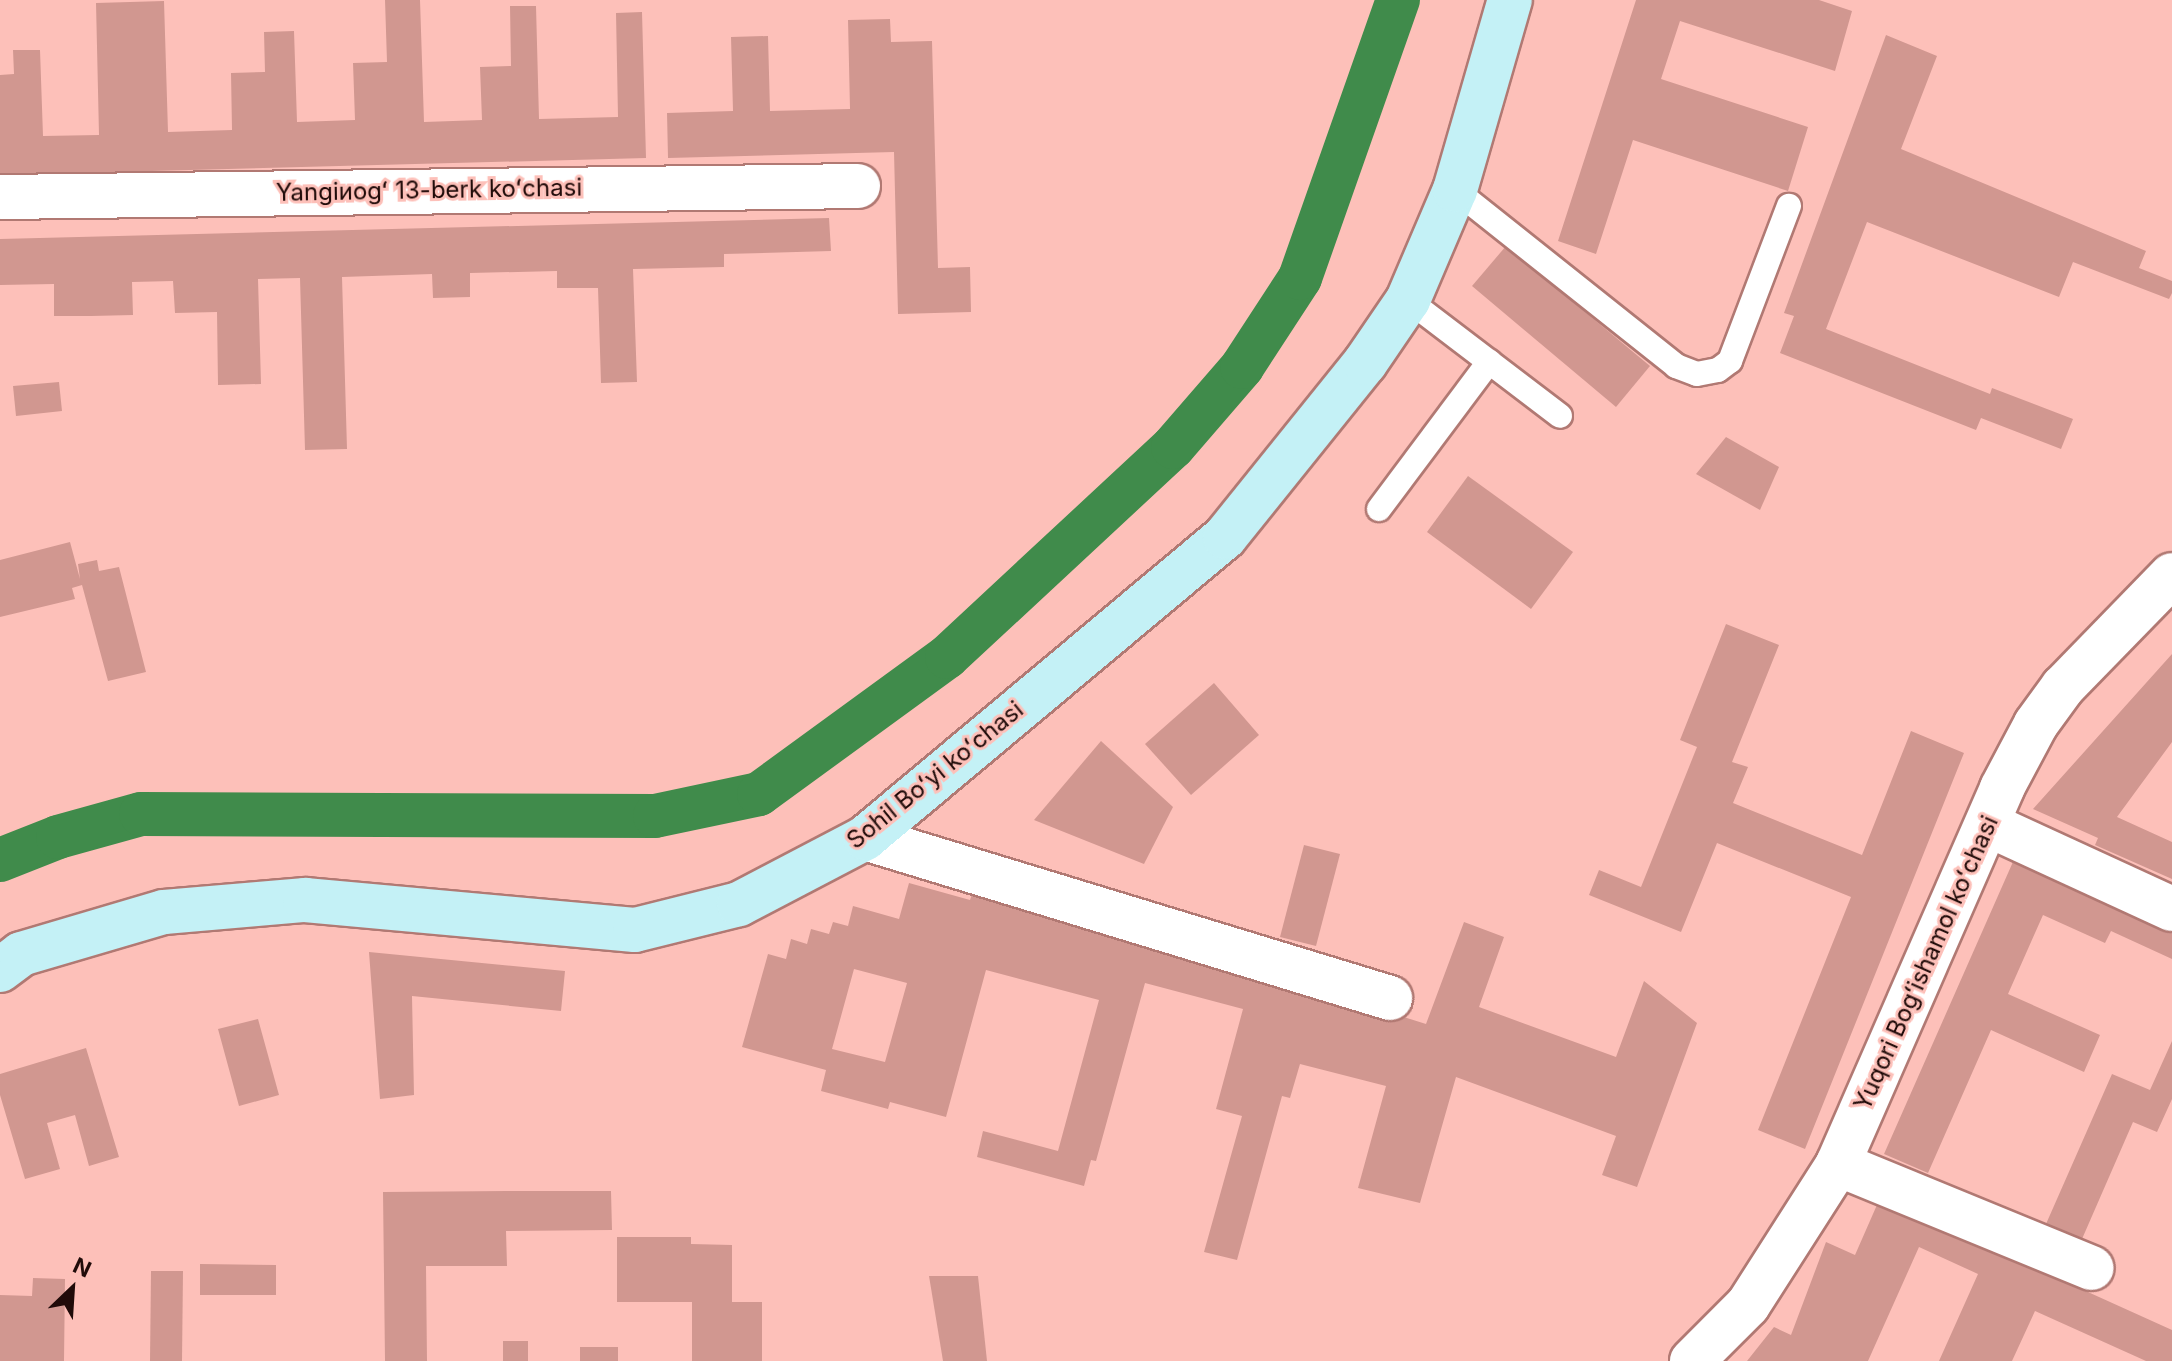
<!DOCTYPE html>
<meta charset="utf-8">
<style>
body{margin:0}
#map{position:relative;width:2172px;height:1361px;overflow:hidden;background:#fdc0b9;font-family:Inter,sans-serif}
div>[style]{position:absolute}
.canal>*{height:44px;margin:-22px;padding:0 22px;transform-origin:22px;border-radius:22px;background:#408b4b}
.building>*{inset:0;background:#d19790}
.roads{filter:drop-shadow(2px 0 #b17973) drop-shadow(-2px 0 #b17973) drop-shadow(0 2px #b17973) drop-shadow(0 -2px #b17973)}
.lane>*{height:24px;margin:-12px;padding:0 12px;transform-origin:12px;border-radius:12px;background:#fff}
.street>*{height:44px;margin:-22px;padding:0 22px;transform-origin:22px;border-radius:22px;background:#fff}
.secondary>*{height:44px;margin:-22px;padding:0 22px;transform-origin:22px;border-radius:22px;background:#c4f1f6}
span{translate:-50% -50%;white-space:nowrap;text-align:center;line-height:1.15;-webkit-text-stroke:6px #fdc0b9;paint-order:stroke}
.street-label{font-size:24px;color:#200b09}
.north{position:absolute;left:32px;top:1249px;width:80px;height:80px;-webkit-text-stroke:6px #fdc0b9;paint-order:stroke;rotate:25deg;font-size:22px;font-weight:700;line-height:32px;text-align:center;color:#200b09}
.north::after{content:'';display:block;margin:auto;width:28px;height:36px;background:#200b09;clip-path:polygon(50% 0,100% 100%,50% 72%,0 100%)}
</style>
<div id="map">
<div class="canal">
<div style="left:0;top:860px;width:62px;rotate:-21.6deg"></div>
<div style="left:58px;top:837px;width:86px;rotate:-15.5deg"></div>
<div style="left:141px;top:814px;width:514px;rotate:0.22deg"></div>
<div style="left:655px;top:816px;width:106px;rotate:-11.9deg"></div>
<div style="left:759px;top:794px;width:233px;rotate:-36.1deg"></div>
<div style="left:947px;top:657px;width:309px;rotate:-42.9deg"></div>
<div style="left:1173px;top:447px;width:106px;rotate:-49.2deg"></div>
<div style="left:1242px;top:367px;width:106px;rotate:-56.9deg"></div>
<div style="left:1300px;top:278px;width:295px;rotate:-70.6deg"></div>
</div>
<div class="building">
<div style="clip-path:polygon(385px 0,420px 0,424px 122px,482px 120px,480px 67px,511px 66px,510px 6px,536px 6px,539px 119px,618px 117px,616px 13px,642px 12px,646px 158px,0 175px,0 75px,14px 74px,13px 50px,40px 50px,43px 136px,99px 135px,96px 3px,164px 1px,168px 132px,232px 130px,231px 73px,265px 72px,264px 32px,294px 31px,297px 122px,355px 120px,353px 63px,387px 62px)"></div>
<div style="clip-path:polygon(1636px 0,1819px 0,1852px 11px,1835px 71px,1680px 21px,1661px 79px,1808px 127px,1788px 191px,1633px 140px,1596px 254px,1558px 241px)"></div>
<div style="clip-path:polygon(890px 19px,891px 42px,932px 41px,938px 268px,970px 267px,971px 312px,898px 314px,894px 152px,668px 158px,667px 113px,733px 111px,731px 37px,768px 36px,770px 111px,850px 109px,848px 20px)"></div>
<div style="clip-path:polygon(1886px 35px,1937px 56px,1901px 149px,2146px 251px,2139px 268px,2172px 281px,2172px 293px,2169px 299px,2073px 262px,2059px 297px,1867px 222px,1826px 329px,1990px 394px,1992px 388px,2073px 419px,2061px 449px,1981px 418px,1976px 430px,1780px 353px,1794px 316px,1784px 313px)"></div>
<div style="clip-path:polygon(829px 218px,831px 251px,724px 254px,724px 267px,633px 269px,637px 382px,601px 383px,598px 288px,557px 288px,557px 271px,470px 273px,470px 297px,433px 298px,432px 274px,342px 277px,347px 449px,305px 450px,300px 278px,258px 279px,261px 384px,218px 385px,217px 312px,175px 313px,173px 281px,132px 282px,133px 315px,91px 316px,54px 316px,54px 284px,0 285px,0 239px)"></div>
<div style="clip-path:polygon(1506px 246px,1650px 366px,1616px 407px,1472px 286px)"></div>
<div style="clip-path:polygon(59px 382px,62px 411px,16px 416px,13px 386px)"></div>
<div style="clip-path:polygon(1726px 437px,1779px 467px,1760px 510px,1696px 474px)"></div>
<div style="clip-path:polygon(1468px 476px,1573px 552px,1531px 609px,1427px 532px)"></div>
<div style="clip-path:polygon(70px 542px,80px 579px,78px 564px,97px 560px,99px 571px,119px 567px,146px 672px,108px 681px,82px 585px,72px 588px,75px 599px,0 617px,0 560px)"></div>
<div style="clip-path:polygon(1726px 624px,1779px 645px,1732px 762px,1748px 767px,1733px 803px,1862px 855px,1911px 731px,1964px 753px,1805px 1149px,1758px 1130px,1851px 897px,1717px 843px,1681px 932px,1589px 895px,1599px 870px,1641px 887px,1697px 747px,1680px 740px)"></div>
<div style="clip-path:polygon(2172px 654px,2172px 742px,2117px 817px,2172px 842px,2172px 879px,2095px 845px,2098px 838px,2033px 809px)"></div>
<div style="clip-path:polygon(1214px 683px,1259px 735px,1191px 795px,1145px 744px)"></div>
<div style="clip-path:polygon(1101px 741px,1173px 807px,1144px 864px,1034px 820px)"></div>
<div style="clip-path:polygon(1304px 845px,1340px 854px,1316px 946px,1280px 937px)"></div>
<div style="clip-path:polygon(2016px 855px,2172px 929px,2172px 959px,2111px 931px,2105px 943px,2043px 915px,2008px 994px,2100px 1035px,2084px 1072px,1991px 1030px,1928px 1173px,1884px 1154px)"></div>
<div style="clip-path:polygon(evenodd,909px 883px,970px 900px,972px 894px,1286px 980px,1426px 1024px,1464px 922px,1504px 937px,1479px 1007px,1616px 1057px,1644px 981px,1697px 1023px,1637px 1187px,1602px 1175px,1616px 1136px,1456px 1077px,1420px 1203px,1358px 1188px,1386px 1086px,1300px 1064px,1290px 1098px,1282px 1096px,1237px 1260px,1204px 1252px,1242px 1116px,1216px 1109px,1243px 1009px,1145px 983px,1096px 1161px,1091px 1160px,1084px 1186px,977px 1157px,983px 1131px,1058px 1151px,1099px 1000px,986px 970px,946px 1117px,890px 1102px,888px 1109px,821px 1091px,826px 1070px,742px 1047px,768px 954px,786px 959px,791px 939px,807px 944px,811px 929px,829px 934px,833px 922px,848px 926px,853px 906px,899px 919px,909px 883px,854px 969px,907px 983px,885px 1062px,832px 1049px,854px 969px)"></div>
<div style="clip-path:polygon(369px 952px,565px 971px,561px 1011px,412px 996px,414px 1095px,380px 1099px)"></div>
<div style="clip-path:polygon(258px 1019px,279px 1095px,239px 1106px,218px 1029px)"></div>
<div style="clip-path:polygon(2172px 1041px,2172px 1099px,2157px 1132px,2133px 1122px,2082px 1239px,2046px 1224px,2112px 1074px,2150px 1090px)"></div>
<div style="clip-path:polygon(86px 1048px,119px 1157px,89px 1166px,75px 1115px,47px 1123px,60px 1169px,25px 1179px,0 1095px,0 1074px)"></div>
<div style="clip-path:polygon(507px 1191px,611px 1191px,612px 1230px,506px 1231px,507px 1266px,426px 1266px,427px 1361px,385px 1361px,383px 1192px)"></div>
<div style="clip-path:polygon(1880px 1198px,2172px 1330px,2172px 1361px,2146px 1361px,2035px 1311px,2012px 1361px,1939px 1361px,1978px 1274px,1919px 1247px,1868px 1361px,1747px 1361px,1774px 1327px,1791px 1335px,1826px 1242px,1855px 1255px)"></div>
<div style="clip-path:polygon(617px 1237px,691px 1237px,691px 1244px,732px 1245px,732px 1302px,762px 1302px,762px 1361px,692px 1361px,692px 1302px,617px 1302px)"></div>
<div style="clip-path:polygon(200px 1264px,276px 1265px,276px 1295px,200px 1295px)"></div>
<div style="clip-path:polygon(151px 1271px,183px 1271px,182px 1361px,150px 1361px)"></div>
<div style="clip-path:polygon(929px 1276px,978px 1276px,987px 1361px,943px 1361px)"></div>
<div style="clip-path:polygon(33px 1278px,65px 1279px,64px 1361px,0 1361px,0 1295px,32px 1296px)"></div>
<div style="clip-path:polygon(503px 1341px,528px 1341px,528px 1361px,503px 1361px)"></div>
<div style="clip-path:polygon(580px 1347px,618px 1347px,618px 1361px,580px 1361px)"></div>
</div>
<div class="roads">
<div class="lane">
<div style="left:1455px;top:190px;width:283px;rotate:38.5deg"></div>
<div style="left:1676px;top:366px;width:22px;rotate:21deg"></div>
<div style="left:1697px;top:374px;width:21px;rotate:-11deg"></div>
<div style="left:1718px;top:370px;width:15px;rotate:-37deg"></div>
<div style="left:1730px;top:361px;width:166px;rotate:-69.2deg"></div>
<div style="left:1408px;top:300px;width:191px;rotate:37.3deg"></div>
<div style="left:1379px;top:509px;width:184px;rotate:-53.2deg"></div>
</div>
<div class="street">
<div style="left:0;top:197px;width:858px;rotate:-0.73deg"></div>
<div style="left:1989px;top:825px;width:201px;rotate:24.7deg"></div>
<div style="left:865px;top:838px;width:549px;rotate:16.95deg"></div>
<div style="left:1838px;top:1164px;width:274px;rotate:22.3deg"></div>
<div style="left:1692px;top:1361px;width:79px;rotate:-45deg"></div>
<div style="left:1748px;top:1305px;width:167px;rotate:-57.4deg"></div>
<div style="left:1838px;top:1164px;width:410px;rotate:-66.4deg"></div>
<div style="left:2002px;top:788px;width:72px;rotate:-62deg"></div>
<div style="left:2036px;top:724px;width:46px;rotate:-53.9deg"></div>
<div style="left:2063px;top:687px;width:156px;rotate:-45.8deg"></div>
</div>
<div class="secondary">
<div style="left:0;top:970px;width:26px;rotate:-37deg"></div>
<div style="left:21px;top:954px;width:149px;rotate:-16.4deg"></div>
<div style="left:164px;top:912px;width:142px;rotate:-4.9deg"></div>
<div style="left:305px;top:900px;width:331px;rotate:5.2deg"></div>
<div style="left:635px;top:930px;width:107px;rotate:-14deg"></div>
<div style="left:739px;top:904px;width:142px;rotate:-27.6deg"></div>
<div style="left:865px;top:838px;width:469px;rotate:-39.9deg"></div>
<div style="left:1225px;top:537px;width:223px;rotate:-51.2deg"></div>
<div style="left:1365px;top:363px;width:76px;rotate:-55.7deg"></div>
<div style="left:1408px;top:300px;width:120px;rotate:-66.9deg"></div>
<div style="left:1455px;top:190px;width:198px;rotate:-73.9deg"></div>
</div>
</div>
<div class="street-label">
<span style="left:429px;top:190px;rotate:-1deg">Yangiиogʻ 13-berk koʻchasi</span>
<span style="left:935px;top:775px;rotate:-39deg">Sohil Boʻyi koʻchasi</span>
<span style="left:1926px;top:963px;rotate:-66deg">Yuqori Bogʻishamol koʻchasi</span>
</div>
<div class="north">N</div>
</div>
